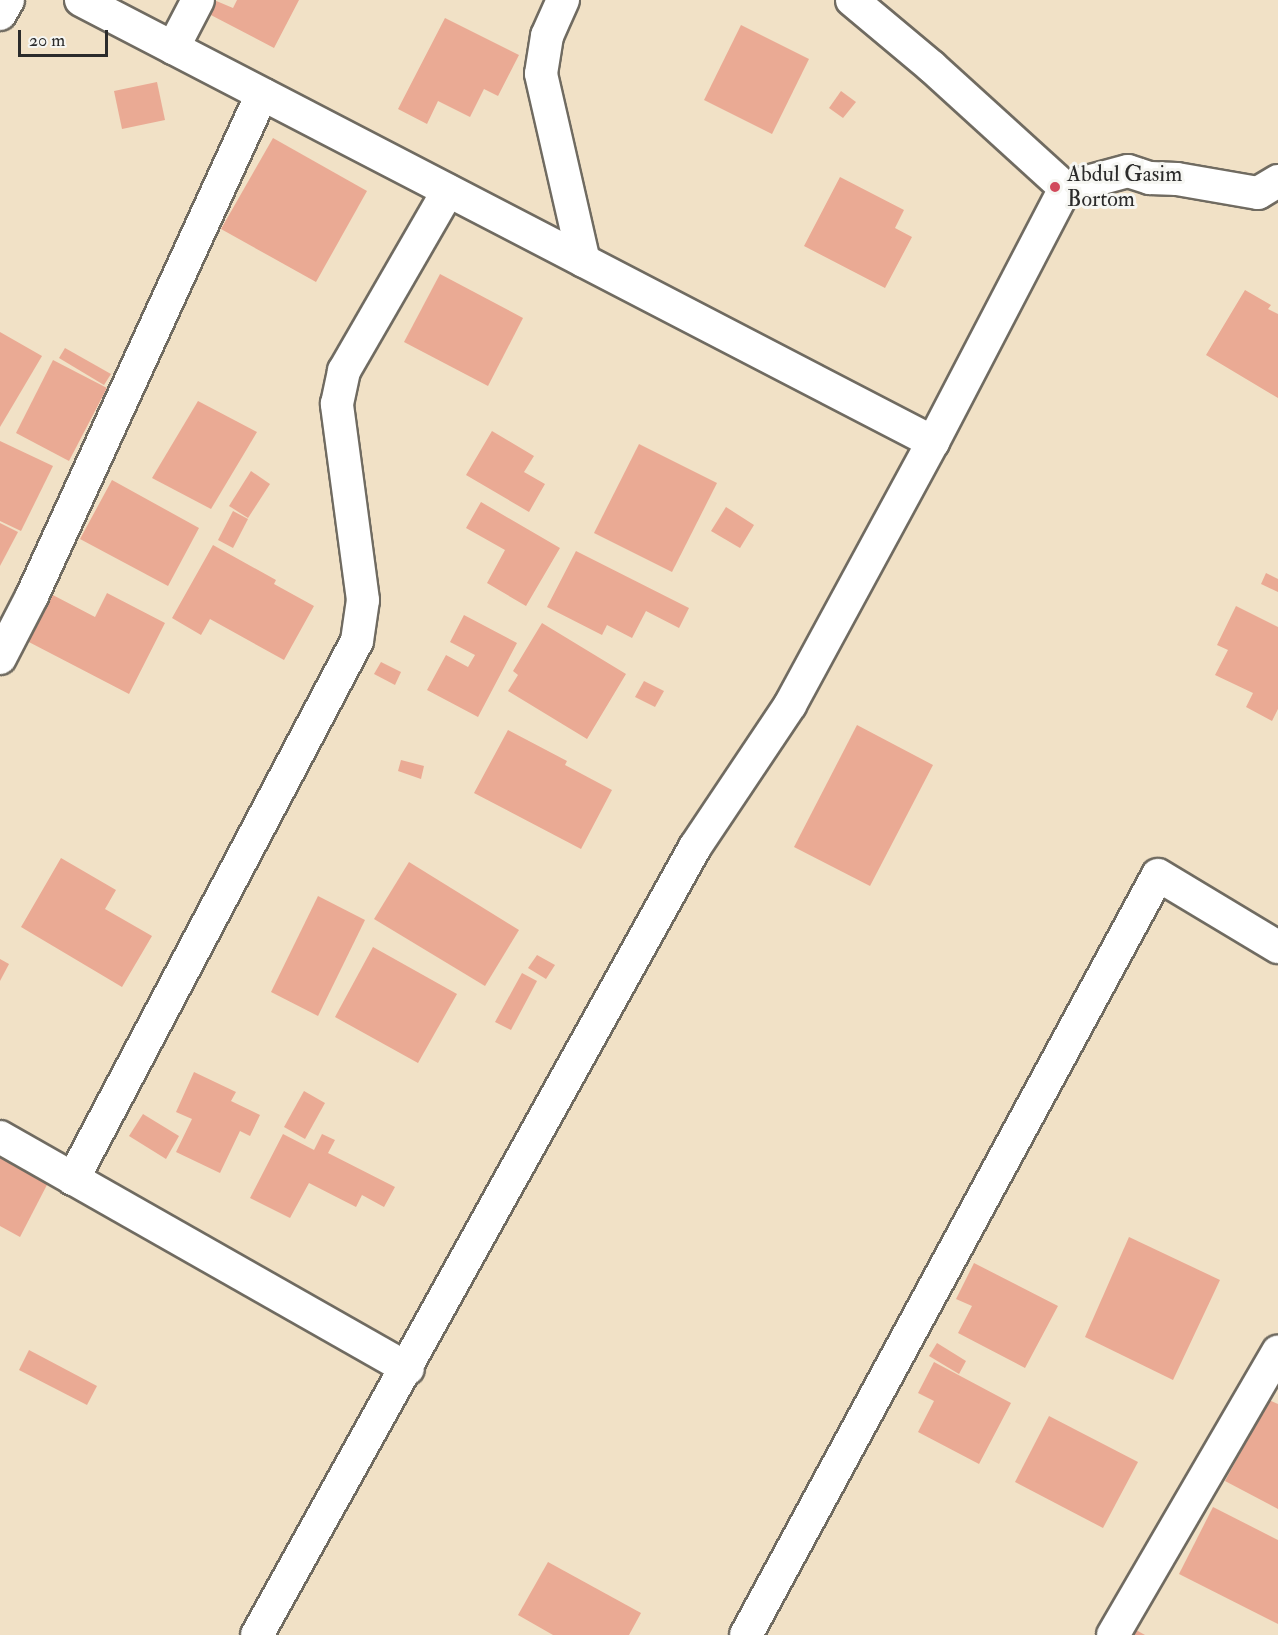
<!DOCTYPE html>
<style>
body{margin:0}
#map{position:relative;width:1278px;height:1635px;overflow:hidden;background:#f1e1c6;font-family:"IM FELL Double Pica",serif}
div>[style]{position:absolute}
.building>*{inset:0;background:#eaaa94}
.roads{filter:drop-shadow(2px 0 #706b61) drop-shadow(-2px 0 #706b61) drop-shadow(0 2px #706b61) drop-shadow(0 -2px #706b61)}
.minor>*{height:32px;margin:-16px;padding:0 16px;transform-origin:16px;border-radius:16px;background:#fff}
.dots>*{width:16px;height:16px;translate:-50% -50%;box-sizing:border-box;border:3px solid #f6f6f2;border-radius:50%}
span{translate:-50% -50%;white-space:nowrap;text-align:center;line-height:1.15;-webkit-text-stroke:6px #f6f6f2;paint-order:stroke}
.poi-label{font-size:22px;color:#2b2b2b}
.left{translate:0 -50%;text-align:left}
.scale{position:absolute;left:18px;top:30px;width:90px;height:27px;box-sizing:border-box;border:3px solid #2b2b2b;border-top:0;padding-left:8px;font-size:18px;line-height:21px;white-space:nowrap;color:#2b2b2b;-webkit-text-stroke:4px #f6f6f2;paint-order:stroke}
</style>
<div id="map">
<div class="building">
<div style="clip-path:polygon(214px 0,233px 8px,237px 0,299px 0,274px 48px,207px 13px)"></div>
<div style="clip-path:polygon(445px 18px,519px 55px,498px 96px,484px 89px,470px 117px,438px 101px,427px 124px,398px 109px)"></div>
<div style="clip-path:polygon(741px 25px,809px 59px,772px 134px,704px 100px)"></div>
<div style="clip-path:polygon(157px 82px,165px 120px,122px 129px,114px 91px)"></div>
<div style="clip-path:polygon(841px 91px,856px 102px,843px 118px,829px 108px)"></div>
<div style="clip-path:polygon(273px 138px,367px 191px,316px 282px,221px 229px)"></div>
<div style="clip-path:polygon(840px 177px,904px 210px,895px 228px,912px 237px,885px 288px,804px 246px)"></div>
<div style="clip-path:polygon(440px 274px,523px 318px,488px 386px,404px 342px)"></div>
<div style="clip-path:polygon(1245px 290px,1271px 305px,1268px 309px,1278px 314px,1278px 398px,1206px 355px)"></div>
<div style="clip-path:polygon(0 332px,42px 356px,0 427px)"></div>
<div style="clip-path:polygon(65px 348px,111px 374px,104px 385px,59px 358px)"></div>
<div style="clip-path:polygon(53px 360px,107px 388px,69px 461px,16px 433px)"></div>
<div style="clip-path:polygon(198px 401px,257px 432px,211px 509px,152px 478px)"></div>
<div style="clip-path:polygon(492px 431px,534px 456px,524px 472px,545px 484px,529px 512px,466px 475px)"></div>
<div style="clip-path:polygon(0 441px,53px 466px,21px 531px,0 521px)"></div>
<div style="clip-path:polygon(639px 444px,717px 483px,672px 572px,594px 533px)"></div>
<div style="clip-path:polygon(251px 471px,270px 484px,248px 518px,229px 506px)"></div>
<div style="clip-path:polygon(112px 480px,199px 528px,168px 586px,80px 539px)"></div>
<div style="clip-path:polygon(481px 502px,560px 548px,526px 606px,487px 583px,505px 550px,466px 528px)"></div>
<div style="clip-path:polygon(726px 507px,754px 525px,740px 548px,711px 531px)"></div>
<div style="clip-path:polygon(233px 511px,248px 519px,233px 548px,218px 540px)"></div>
<div style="clip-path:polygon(0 523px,18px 532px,0 566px)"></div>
<div style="clip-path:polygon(213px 545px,276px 580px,274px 584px,314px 606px,284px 660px,210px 619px,201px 635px,172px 618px)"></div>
<div style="clip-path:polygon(576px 551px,689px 608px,679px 628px,646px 611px,632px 638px,607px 625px,602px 635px,547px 607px)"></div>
<div style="clip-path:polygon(1266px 573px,1278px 579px,1278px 592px,1261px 584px)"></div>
<div style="clip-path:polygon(49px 593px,95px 617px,107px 593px,165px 623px,129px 694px,25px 640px)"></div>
<div style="clip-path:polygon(1236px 606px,1278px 627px,1278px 709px,1272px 721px,1246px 707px,1253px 693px,1215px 675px,1228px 650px,1217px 645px)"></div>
<div style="clip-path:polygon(464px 615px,517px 643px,478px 717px,427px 690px,446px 655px,468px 667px,475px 655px,450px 642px)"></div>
<div style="clip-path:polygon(542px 623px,626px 674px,587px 739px,508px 691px,518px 675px,513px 671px)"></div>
<div style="clip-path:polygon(381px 662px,401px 672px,395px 685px,374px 674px)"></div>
<div style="clip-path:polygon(644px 681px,664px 691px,655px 707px,635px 697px)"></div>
<div style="clip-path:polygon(857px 725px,933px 765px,870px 886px,794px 847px)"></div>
<div style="clip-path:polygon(508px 730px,567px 761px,565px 765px,612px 790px,581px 849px,474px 793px)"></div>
<div style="clip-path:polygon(401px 760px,424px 766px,421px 779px,398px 771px)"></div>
<div style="clip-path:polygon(61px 858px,116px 890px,105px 909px,152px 936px,122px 987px,21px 927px)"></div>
<div style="clip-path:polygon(409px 862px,519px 930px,485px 986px,374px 919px)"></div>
<div style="clip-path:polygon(318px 896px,365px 920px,318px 1016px,271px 992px)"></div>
<div style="clip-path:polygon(373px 947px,457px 994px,418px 1063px,335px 1017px)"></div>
<div style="clip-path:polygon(537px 955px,555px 965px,546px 979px,528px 968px)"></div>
<div style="clip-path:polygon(0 959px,9px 964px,0 981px)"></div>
<div style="clip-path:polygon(522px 973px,537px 981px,511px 1030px,495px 1022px)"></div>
<div style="clip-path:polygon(194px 1072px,236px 1092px,231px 1101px,260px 1115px,250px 1136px,240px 1131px,220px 1173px,176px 1152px,192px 1119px,176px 1112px)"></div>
<div style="clip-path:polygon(304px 1091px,325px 1103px,305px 1139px,284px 1127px)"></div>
<div style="clip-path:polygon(143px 1114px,179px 1136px,166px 1159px,129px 1136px)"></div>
<div style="clip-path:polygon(283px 1134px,314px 1150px,322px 1134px,335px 1140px,328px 1153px,395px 1187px,384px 1207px,362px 1195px,356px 1207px,309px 1183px,290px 1218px,250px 1198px)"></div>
<div style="clip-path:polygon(0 1152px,50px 1179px,20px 1237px,0 1226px)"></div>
<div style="clip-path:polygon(1129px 1237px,1220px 1280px,1173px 1380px,1085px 1337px)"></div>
<div style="clip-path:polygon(974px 1263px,1058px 1306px,1025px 1368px,958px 1333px,972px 1306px,956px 1299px)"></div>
<div style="clip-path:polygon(937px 1343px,966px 1361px,959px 1374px,929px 1356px)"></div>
<div style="clip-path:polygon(29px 1350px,97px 1386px,87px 1405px,19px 1370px)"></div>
<div style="clip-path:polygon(934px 1362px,1011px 1403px,979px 1464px,918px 1432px,934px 1401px,918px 1393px)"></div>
<div style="clip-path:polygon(1269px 1400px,1278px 1404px,1278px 1509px,1225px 1481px)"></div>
<div style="clip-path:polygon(1049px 1416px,1138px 1462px,1103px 1528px,1015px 1482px)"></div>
<div style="clip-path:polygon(1213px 1507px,1278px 1540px,1278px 1624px,1179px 1574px)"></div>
<div style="clip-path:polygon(548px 1562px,641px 1613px,629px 1635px,553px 1635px,518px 1615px)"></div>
<div style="clip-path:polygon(1129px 1626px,1145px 1635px,1124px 1635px)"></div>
</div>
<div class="roads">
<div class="minor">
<div style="left:81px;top:0;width:960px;rotate:27.42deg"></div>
<div style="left:563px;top:0;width:39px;rotate:114deg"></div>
<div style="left:547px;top:36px;width:38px;rotate:99deg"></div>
<div style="left:541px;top:74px;width:192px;rotate:77.1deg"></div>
<div style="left:852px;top:0;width:104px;rotate:39.9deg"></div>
<div style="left:932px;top:67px;width:180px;rotate:42.3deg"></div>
<div style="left:0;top:14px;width:16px;rotate:-60deg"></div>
<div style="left:173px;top:48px;width:54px;rotate:-62.5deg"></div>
<div style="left:0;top:658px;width:70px;rotate:-62.7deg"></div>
<div style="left:32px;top:596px;width:552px;rotate:-65.38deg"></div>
<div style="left:0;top:1137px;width:469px;rotate:29.6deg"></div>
<div style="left:73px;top:1179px;width:608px;rotate:-62.17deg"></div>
<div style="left:357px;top:641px;width:41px;rotate:-81.7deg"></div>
<div style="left:363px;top:600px;width:198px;rotate:-97.6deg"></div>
<div style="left:337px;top:404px;width:34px;rotate:-78deg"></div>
<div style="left:344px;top:371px;width:208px;rotate:-60deg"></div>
<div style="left:257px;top:1635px;width:902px;rotate:-60.93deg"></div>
<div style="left:695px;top:847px;width:171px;rotate:-56.2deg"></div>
<div style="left:790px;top:705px;width:299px;rotate:-61.5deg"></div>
<div style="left:933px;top:442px;width:286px;rotate:-62.5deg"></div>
<div style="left:1065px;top:188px;width:65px;rotate:-15.1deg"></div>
<div style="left:1128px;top:171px;width:23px;rotate:18deg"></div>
<div style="left:1150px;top:178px;width:27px;rotate:2deg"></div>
<div style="left:1177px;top:179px;width:82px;rotate:9.8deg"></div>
<div style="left:1258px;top:193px;width:23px;rotate:-31deg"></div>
<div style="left:746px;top:1635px;width:864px;rotate:-61.54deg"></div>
<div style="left:1158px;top:875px;width:140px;rotate:31deg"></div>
<div style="left:1113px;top:1635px;width:328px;rotate:-59.8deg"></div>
</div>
</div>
<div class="dots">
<div style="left:1055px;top:187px;background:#d1495b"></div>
</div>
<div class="poi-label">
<span class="left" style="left:1067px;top:187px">Abdul Gasim<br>Bortom</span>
</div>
<div class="scale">20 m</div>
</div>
